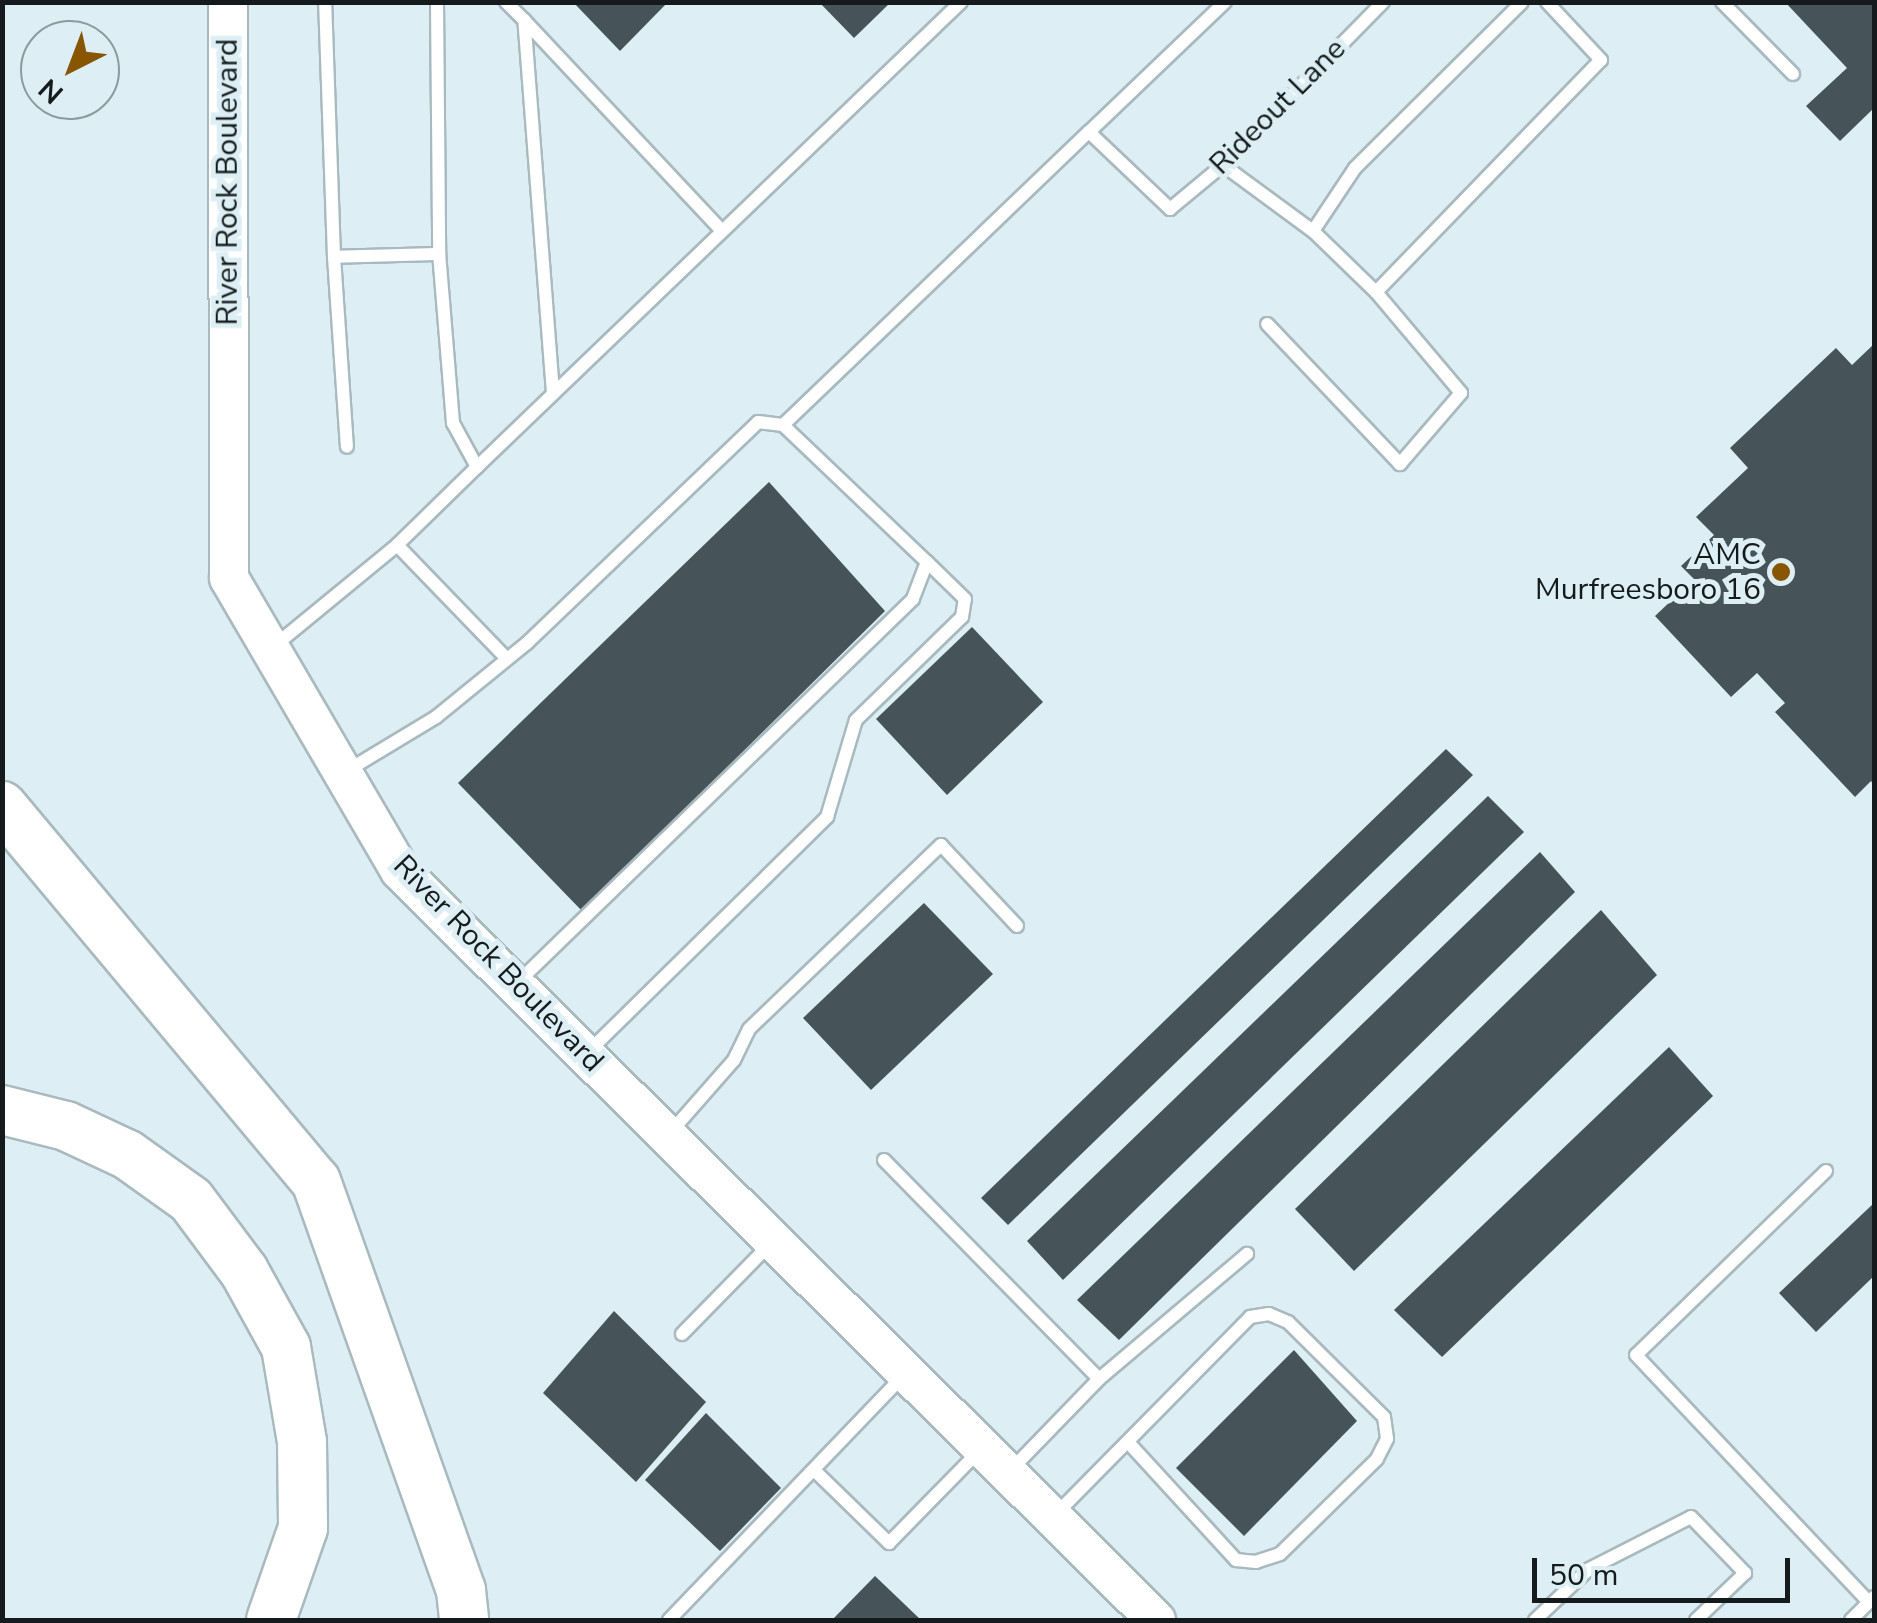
<!DOCTYPE html>
<style>
body{margin:0}
#map{position:relative;width:1877px;height:1623px;overflow:hidden;background:#ddeff4;font-family:"Nunito Sans",sans-serif}
div>[style]{position:absolute}
.building>*{inset:0;background:#465459}
.roads{filter:drop-shadow(2px 0 #a9babf) drop-shadow(-2px 0 #a9babf) drop-shadow(0 2px #a9babf) drop-shadow(0 -2px #a9babf)}
.lane>*{height:12px;margin:-6px;padding:0 6px;transform-origin:6px;border-radius:6px;background:#fff}
.secondary>*{height:38px;margin:-19px;padding:0 19px;transform-origin:19px;border-radius:19px;background:#fff}
.highway>*{height:48px;margin:-24px;padding:0 24px;transform-origin:24px;border-radius:24px;background:#fff}
.dots>*{width:28px;height:28px;translate:-50% -50%;box-sizing:border-box;border:5px solid #ddeff4;border-radius:50%}
span{translate:-50% -50%;white-space:nowrap;text-align:center;line-height:1.15;-webkit-text-stroke:10px #ddeff4;paint-order:stroke}
.street-label{font-size:30px;color:#151b1d}
.poi-label{font-size:30px;color:#151b1d}
.right{translate:-100% -50%;text-align:right}
.frame{position:absolute;inset:0;border:5px solid #151b1d;pointer-events:none}
.north{position:absolute;left:20px;top:20px;width:100px;height:100px;box-sizing:border-box;background:#ddeff4;border:2px solid #8d9a9e;border-radius:50%;rotate:222deg;font-size:28px;font-weight:700;line-height:40px;text-align:center;color:#151b1d}
.north::after{content:'';display:block;margin:auto;width:35px;height:45px;background:#850;clip-path:polygon(50% 0,100% 100%,50% 72%,0 100%)}
.scale{position:absolute;left:1532px;top:1558px;width:258px;height:45px;box-sizing:border-box;border:5px solid #151b1d;border-top:0;padding-left:12px;font-size:30px;line-height:35px;white-space:nowrap;color:#151b1d;-webkit-text-stroke:8px #ddeff4;paint-order:stroke}
</style>
<div id="map">
<div class="building">
<div style="clip-path:polygon(573px 2px,668px 2px,620px 51px)"></div>
<div style="clip-path:polygon(819px 2px,891px 2px,854px 38px)"></div>
<div style="clip-path:polygon(1785px 2px,1874px 2px,1874px 108px,1840px 141px,1806px 106px,1847px 68px)"></div>
<div style="clip-path:polygon(1874px 344px,1874px 785px,1871px 781px,1855px 797px,1775px 712px,1785px 703px,1757px 673px,1731px 697px,1655px 616px,1694px 579px,1681px 566px,1714px 535px,1696px 517px,1748px 468px,1730px 448px,1836px 348px,1852px 365px)"></div>
<div style="clip-path:polygon(769px 482px,885px 611px,582px 911px,458px 783px)"></div>
<div style="clip-path:polygon(972px 627px,1043px 702px,947px 795px,876px 719px)"></div>
<div style="clip-path:polygon(1446px 749px,1473px 775px,1008px 1225px,981px 1198px)"></div>
<div style="clip-path:polygon(1488px 796px,1524px 832px,1063px 1280px,1027px 1241px)"></div>
<div style="clip-path:polygon(1540px 852px,1575px 892px,1119px 1340px,1077px 1300px)"></div>
<div style="clip-path:polygon(924px 903px,993px 974px,871px 1090px,803px 1018px)"></div>
<div style="clip-path:polygon(1601px 910px,1657px 975px,1354px 1271px,1295px 1209px)"></div>
<div style="clip-path:polygon(1669px 1047px,1713px 1096px,1442px 1357px,1394px 1310px)"></div>
<div style="clip-path:polygon(1874px 1203px,1874px 1276px,1816px 1332px,1779px 1293px)"></div>
<div style="clip-path:polygon(614px 1311px,706px 1402px,636px 1482px,543px 1393px)"></div>
<div style="clip-path:polygon(1294px 1350px,1357px 1421px,1244px 1536px,1176px 1468px)"></div>
<div style="clip-path:polygon(706px 1413px,781px 1488px,720px 1551px,645px 1480px)"></div>
<div style="clip-path:polygon(875px 1576px,921px 1620px,832px 1620px)"></div>
</div>
<div class="roads">
<div class="lane">
<div style="left:437px;top:2px;width:252px;rotate:89.5deg"></div>
<div style="left:506px;top:2px;width:25px;rotate:45deg"></div>
<div style="left:1722px;top:2px;width:101px;rotate:45.4deg"></div>
<div style="left:1089px;top:132px;width:188px;rotate:-43.7deg"></div>
<div style="left:1223px;top:165px;width:112px;rotate:36.3deg"></div>
<div style="left:1313px;top:231px;width:88px;rotate:44.1deg"></div>
<div style="left:1376px;top:292px;width:132px;rotate:49.9deg"></div>
<div style="left:1461px;top:393px;width:94px;rotate:130.7deg"></div>
<div style="left:1400px;top:464px;width:193px;rotate:-133.5deg"></div>
<div style="left:1313px;top:231px;width:76px;rotate:-56.3deg"></div>
<div style="left:1355px;top:168px;width:235px;rotate:-44.8deg"></div>
<div style="left:334px;top:257px;width:190px;rotate:86.1deg"></div>
<div style="left:1376px;top:292px;width:323px;rotate:-45.9deg"></div>
<div style="left:1601px;top:60px;width:79px;rotate:-133deg"></div>
<div style="left:553px;top:393px;width:374px;rotate:-94.4deg"></div>
<div style="left:524px;top:20px;width:289px;rotate:46.8deg"></div>
<div style="left:783px;top:425px;width:424px;rotate:-43.8deg"></div>
<div style="left:1089px;top:132px;width:112px;rotate:43.5deg"></div>
<div style="left:1170px;top:209px;width:69px;rotate:-39.7deg"></div>
<div style="left:1223px;top:165px;width:228px;rotate:-45.5deg"></div>
<div style="left:477px;top:467px;width:671px;rotate:-43.85deg"></div>
<div style="left:397px;top:545px;width:158px;rotate:46deg"></div>
<div style="left:273px;top:647px;width:161px;rotate:-39.4deg"></div>
<div style="left:397px;top:545px;width:112px;rotate:-44.3deg"></div>
<div style="left:477px;top:467px;width:50px;rotate:-118.6deg"></div>
<div style="left:453px;top:423px;width:170px;rotate:-94.7deg"></div>
<div style="left:439px;top:254px;width:105px;rotate:178.4deg"></div>
<div style="left:334px;top:257px;width:255px;rotate:-92deg"></div>
<div style="left:345px;top:772px;width:106px;rotate:-31.1deg"></div>
<div style="left:436px;top:717px;width:117px;rotate:-39.1deg"></div>
<div style="left:527px;top:643px;width:320px;rotate:-43.7deg"></div>
<div style="left:758px;top:422px;width:25px;rotate:7deg"></div>
<div style="left:783px;top:425px;width:199px;rotate:43.6deg"></div>
<div style="left:927px;top:562px;width:40px;rotate:111deg"></div>
<div style="left:913px;top:599px;width:553px;rotate:135.88deg"></div>
<div style="left:587px;top:1053px;width:337px;rotate:-44.5deg"></div>
<div style="left:827px;top:817px;width:101px;rotate:-73.4deg"></div>
<div style="left:856px;top:720px;width:148px;rotate:-44.2deg"></div>
<div style="left:962px;top:617px;width:18px;rotate:-81deg"></div>
<div style="left:965px;top:599px;width:53px;rotate:-135.8deg"></div>
<div style="left:669px;top:1134px;width:98px;rotate:-48.7deg"></div>
<div style="left:734px;top:1060px;width:34px;rotate:-64deg"></div>
<div style="left:749px;top:1029px;width:266px;rotate:-43.8deg"></div>
<div style="left:941px;top:845px;width:111px;rotate:46.8deg"></div>
<div style="left:884px;top:1160px;width:307px;rotate:45.5deg"></div>
<div style="left:1099px;top:1379px;width:129px;rotate:134.1deg"></div>
<div style="left:1826px;top:1171px;width:264px;rotate:135.9deg"></div>
<div style="left:1636px;top:1355px;width:340px;rotate:46.7deg"></div>
<div style="left:682px;top:1334px;width:127px;rotate:-45.6deg"></div>
<div style="left:1099px;top:1379px;width:194px;rotate:-40.2deg"></div>
<div style="left:814px;top:1470px;width:105px;rotate:44.2deg"></div>
<div style="left:889px;top:1543px;width:130px;rotate:-45.6deg"></div>
<div style="left:1054px;top:1516px;width:279px;rotate:-45.4deg"></div>
<div style="left:1250px;top:1317px;width:19px;rotate:-9deg"></div>
<div style="left:1269px;top:1314px;width:21px;rotate:23deg"></div>
<div style="left:1288px;top:1322px;width:135px;rotate:44.7deg"></div>
<div style="left:1384px;top:1417px;width:22px;rotate:82deg"></div>
<div style="left:1387px;top:1439px;width:22px;rotate:117deg"></div>
<div style="left:1377px;top:1459px;width:136px;rotate:135.6deg"></div>
<div style="left:1280px;top:1554px;width:25px;rotate:162deg"></div>
<div style="left:1256px;top:1562px;width:20px;rotate:-174deg"></div>
<div style="left:1236px;top:1560px;width:160px;rotate:-132.5deg"></div>
<div style="left:669px;top:1620px;width:339px;rotate:-46.2deg"></div>
<div style="left:1535px;top:1620px;width:74px;rotate:-43.4deg"></div>
<div style="left:1589px;top:1569px;width:114px;rotate:-27deg"></div>
<div style="left:1691px;top:1517px;width:78px;rotate:46deg"></div>
<div style="left:1745px;top:1573px;width:68px;rotate:136.2deg"></div>
<div style="left:1851px;top:1620px;width:33px;rotate:-45deg"></div>
</div>
<div class="secondary">
<div style="left:228px;top:2px;width:576px;rotate:89.9deg"></div>
<div style="left:229px;top:578px;width:339px;rotate:59.7deg"></div>
<div style="left:400px;top:871px;width:1064px;rotate:44.73deg"></div>
</div>
<div class="highway">
<div style="left:2px;top:806px;width:489px;rotate:50.1deg"></div>
<div style="left:316px;top:1181px;width:434px;rotate:70.5deg"></div>
<div style="left:461px;top:1590px;width:30px;rotate:84deg"></div>
<div style="left:2px;top:1110px;width:66px;rotate:14deg"></div>
<div style="left:66px;top:1126px;width:68px;rotate:25.1deg"></div>
<div style="left:128px;top:1155px;width:77px;rotate:35.5deg"></div>
<div style="left:191px;top:1200px;width:89px;rotate:53.3deg"></div>
<div style="left:244px;top:1271px;width:87px;rotate:61.1deg"></div>
<div style="left:286px;top:1347px;width:96px;rotate:80.4deg"></div>
<div style="left:302px;top:1442px;width:86px;rotate:89.3deg"></div>
<div style="left:303px;top:1528px;width:97px;rotate:109.2deg"></div>
</div>
</div>
<div class="dots">
<div style="left:1781px;top:572px;background:#850"></div>
</div>
<div class="street-label">
<span style="left:1278px;top:107px;rotate:-45deg">Rideout Lane</span>
<span style="left:228px;top:182px;rotate:-90deg">River Rock Boulevard</span>
<span style="left:498px;top:964px;rotate:46deg">River Rock Boulevard</span>
</div>
<div class="poi-label">
<span class="right" style="left:1761px;top:572px">AMC<br>Murfreesboro 16</span>
</div>
<div class="frame"></div>
<div class="north">N</div>
<div class="scale">50 m</div>
</div>
